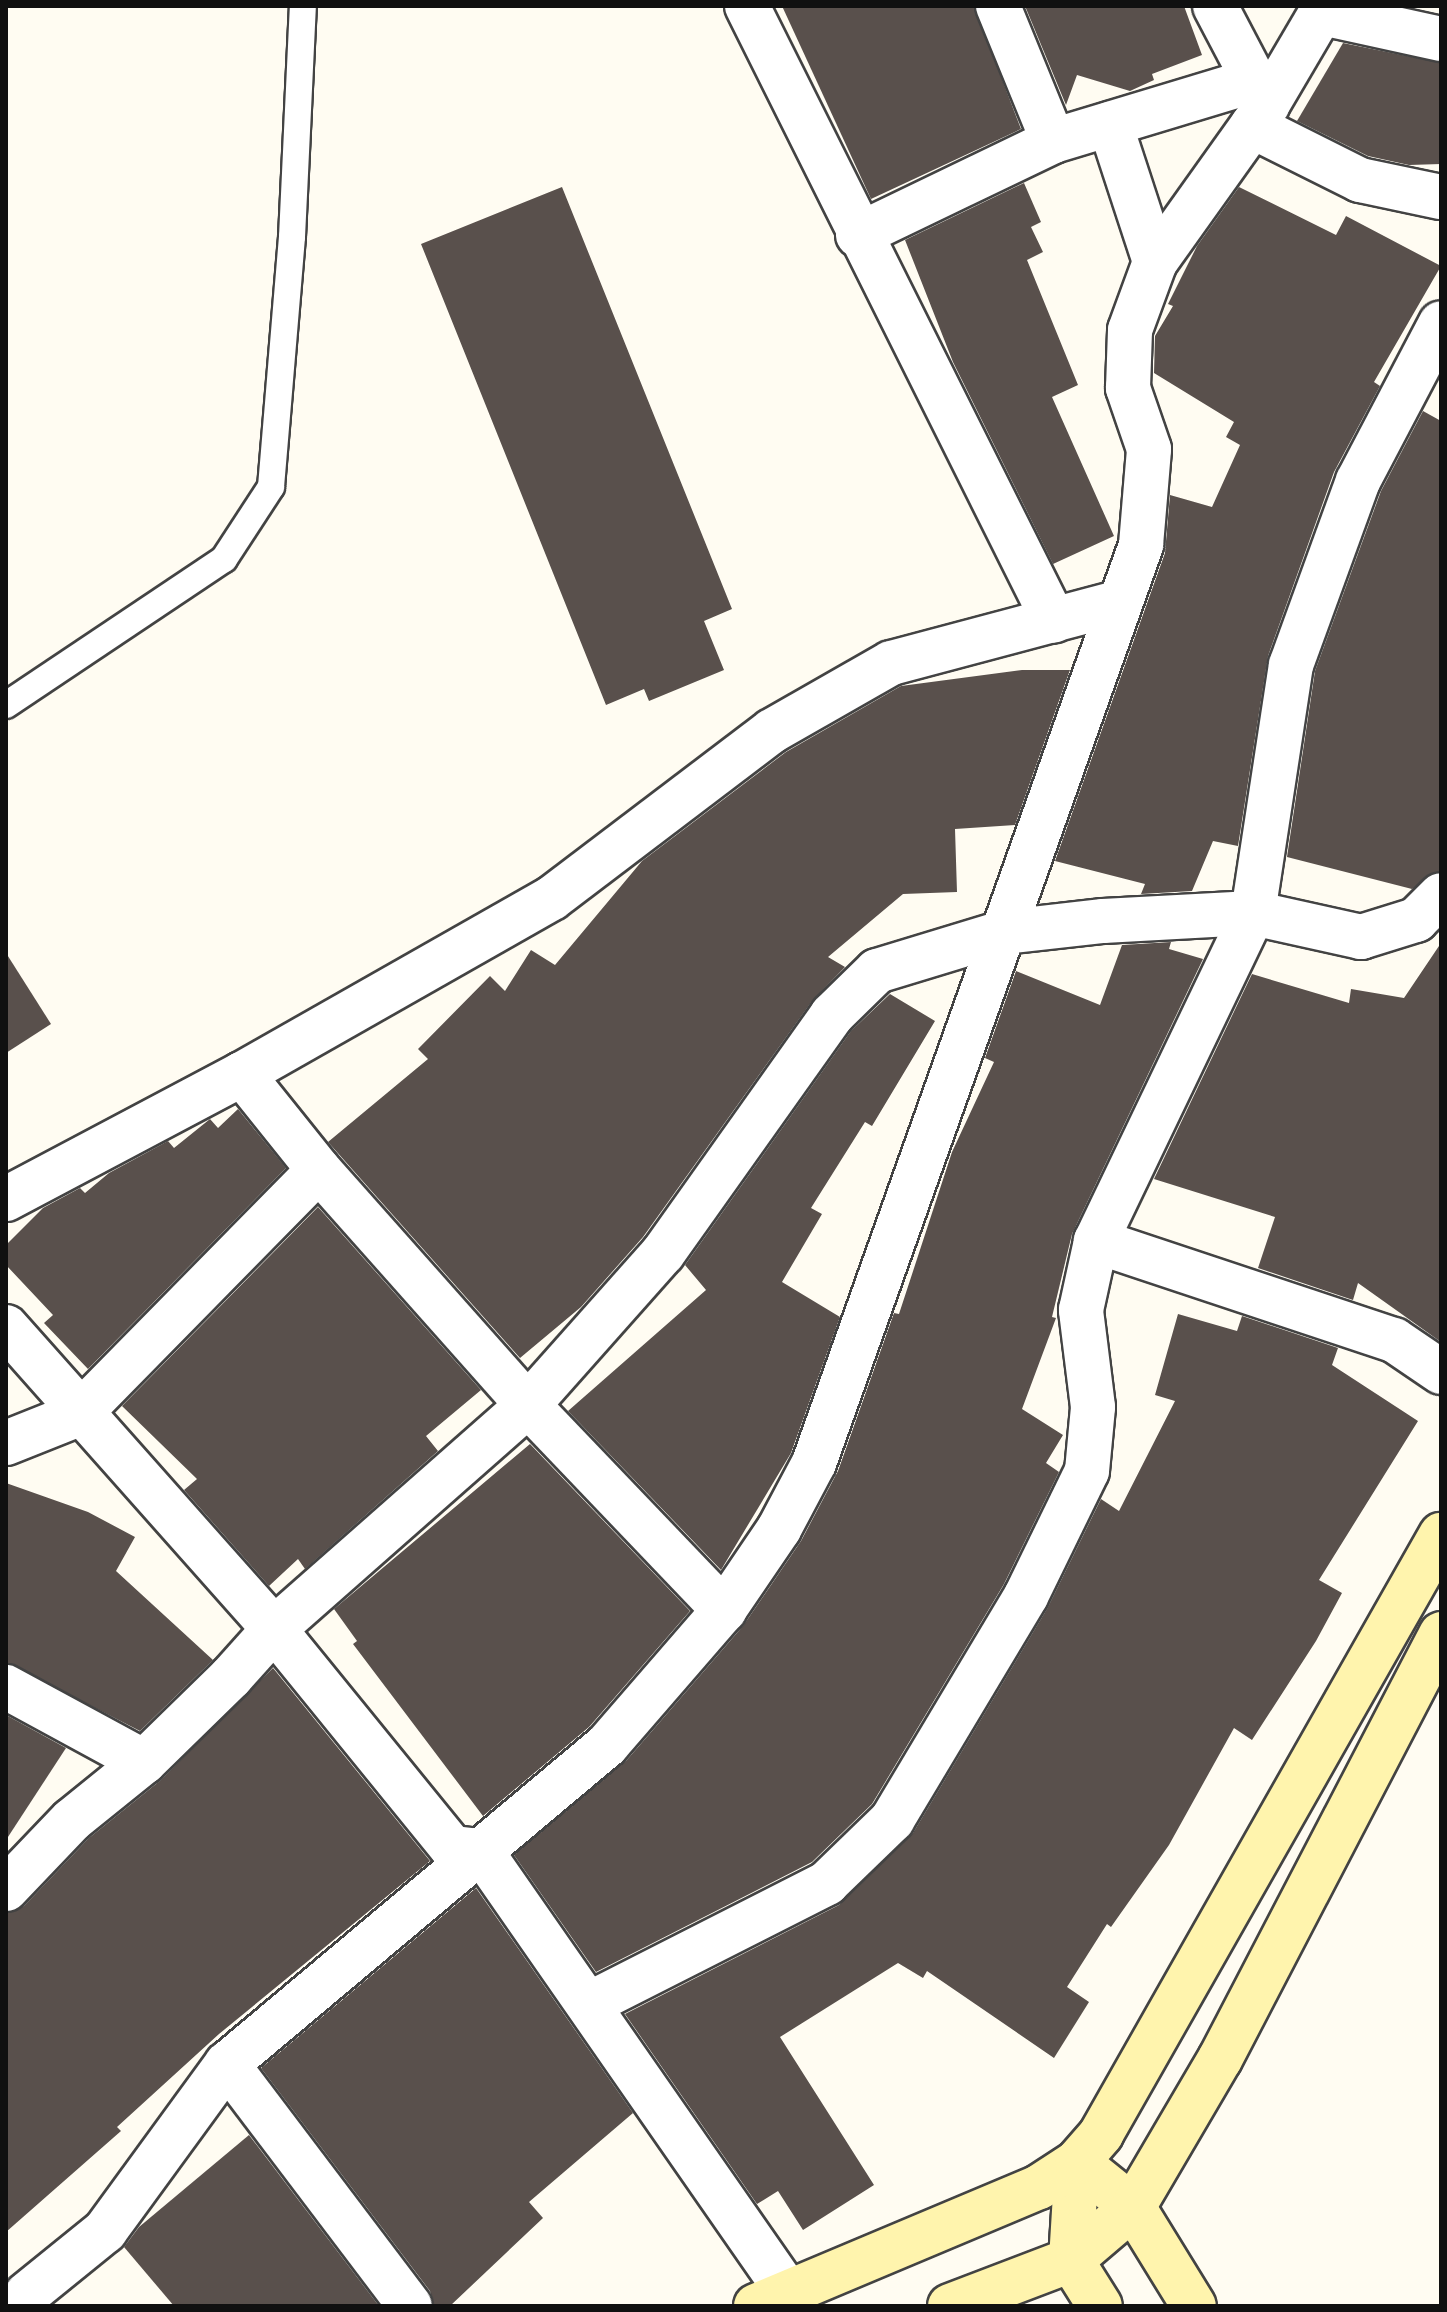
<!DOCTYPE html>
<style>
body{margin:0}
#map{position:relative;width:1447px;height:2312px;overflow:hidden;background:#fffcf2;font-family:"Roboto Serif",serif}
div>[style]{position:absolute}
.building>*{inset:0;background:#59504c}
.roads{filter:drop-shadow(2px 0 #434343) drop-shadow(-2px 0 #434343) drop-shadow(0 2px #434343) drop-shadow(0 -2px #434343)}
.lane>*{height:26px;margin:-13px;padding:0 13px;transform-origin:13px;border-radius:13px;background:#fff}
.street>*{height:44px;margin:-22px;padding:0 22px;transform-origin:22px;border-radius:22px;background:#fff}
.secondary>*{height:44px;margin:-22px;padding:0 22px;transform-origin:22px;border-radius:22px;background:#fff4ad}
span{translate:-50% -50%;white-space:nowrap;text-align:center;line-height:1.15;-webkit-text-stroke:8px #fff;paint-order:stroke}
.frame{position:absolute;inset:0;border:8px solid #101010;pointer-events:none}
</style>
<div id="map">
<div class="building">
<div style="clip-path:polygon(782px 6px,974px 6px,1021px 129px,871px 199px)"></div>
<div style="clip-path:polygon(1025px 6px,1184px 6px,1202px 55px,1152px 74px,1154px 80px,1130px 91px,1077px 75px,1066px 105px)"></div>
<div style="clip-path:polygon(1343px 43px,1441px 63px,1441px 164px,1409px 165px,1368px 156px,1297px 121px)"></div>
<div style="clip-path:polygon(1024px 183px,1041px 222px,1031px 227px,1043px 252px,1027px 260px,1078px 385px,1052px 397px,1114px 536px,1053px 564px,953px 362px,905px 240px)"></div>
<div style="clip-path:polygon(562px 187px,732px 609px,704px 621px,724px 670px,649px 701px,644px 689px,606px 705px,421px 244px)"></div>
<div style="clip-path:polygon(1239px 187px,1336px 235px,1346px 216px,1441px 266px,1374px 382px,1380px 386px,1334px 472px,1268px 656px,1238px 846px,1213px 841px,1192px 891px,1141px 894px,1145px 884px,1055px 861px,1165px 553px,1170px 495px,1212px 507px,1240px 445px,1226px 437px,1234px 422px,1154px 373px,1155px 336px,1173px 306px,1168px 304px,1197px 246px)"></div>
<div style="clip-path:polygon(1423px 411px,1441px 421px,1441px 871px,1412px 889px,1287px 857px,1315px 671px,1381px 491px)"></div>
<div style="clip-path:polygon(1022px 670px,1070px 670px,1015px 825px,955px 829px,957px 892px,903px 894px,828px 957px,845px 967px,812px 1001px,643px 1237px,581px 1307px,520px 1358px,328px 1142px,428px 1059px,418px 1049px,490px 976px,505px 991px,531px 950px,555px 965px,642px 861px,786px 752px,901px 686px)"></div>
<div style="clip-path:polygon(1171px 942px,1169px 949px,1203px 959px,1072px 1234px,1052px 1317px,1056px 1318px,1022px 1409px,1063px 1435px,1046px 1463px,1059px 1472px,1004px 1584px,872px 1804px,812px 1862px,596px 1972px,514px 1855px,626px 1761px,743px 1626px,801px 1541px,838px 1471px,894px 1313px,899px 1314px,952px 1152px,994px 1062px,985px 1058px,1016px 971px,1100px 1005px,1122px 945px)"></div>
<div style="clip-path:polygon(1441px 943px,1441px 1342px,1358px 1283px,1353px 1300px,1258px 1268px,1275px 1217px,1154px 1179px,1252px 974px,1349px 1003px,1351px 989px,1404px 998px)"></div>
<div style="clip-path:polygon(6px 953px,51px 1024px,6px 1053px)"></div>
<div style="clip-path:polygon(890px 994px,935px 1021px,872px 1126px,865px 1122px,811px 1208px,822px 1214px,782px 1282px,840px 1317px,791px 1453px,721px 1570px,568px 1411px,706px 1290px,685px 1265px,851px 1031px)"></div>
<div style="clip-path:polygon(238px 1109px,286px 1168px,88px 1369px,44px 1323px,53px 1315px,6px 1265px,6px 1245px,43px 1208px,80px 1188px,85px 1193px,109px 1173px,168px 1141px,174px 1148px,210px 1119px,218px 1128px)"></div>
<div style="clip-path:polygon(318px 1207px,481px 1390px,426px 1436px,438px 1451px,305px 1569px,298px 1559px,269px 1586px,184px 1490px,197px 1479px,122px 1406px)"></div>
<div style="clip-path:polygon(1178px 1314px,1237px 1331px,1242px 1316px,1338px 1348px,1332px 1365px,1418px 1421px,1319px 1580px,1342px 1593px,1316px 1641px,1252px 1740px,1234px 1728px,1169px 1845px,1111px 1927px,1107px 1924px,1067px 1987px,1089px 2002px,1054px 2058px,927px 1971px,923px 1978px,898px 1963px,780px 2037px,874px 2185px,803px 2230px,778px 2191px,757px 2204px,625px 2014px,839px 1905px,913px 1833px,1047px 1609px,1101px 1499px,1119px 1511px,1175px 1401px,1155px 1395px)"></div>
<div style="clip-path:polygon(530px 1444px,690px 1611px,589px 1727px,483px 1816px,353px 1644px,357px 1641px,334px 1609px)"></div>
<div style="clip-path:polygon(6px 1483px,88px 1512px,135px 1537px,116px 1571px,213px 1660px,140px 1731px,6px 1662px)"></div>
<div style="clip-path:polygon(273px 1668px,430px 1861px,219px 2034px,117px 2127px,121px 2131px,6px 2232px,6px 1913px,24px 1906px,89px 1838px,161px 1780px)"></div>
<div style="clip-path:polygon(6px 1715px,66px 1748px,6px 1840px)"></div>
<div style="clip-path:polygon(476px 1888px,633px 2113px,529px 2202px,543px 2218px,450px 2306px,434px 2306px,430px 2291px,261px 2068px)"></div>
<div style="clip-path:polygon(249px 2135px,379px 2306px,174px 2306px,124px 2247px,139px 2227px)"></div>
</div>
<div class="roads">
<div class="lane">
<div style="left:6px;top:705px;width:262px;rotate:-33.8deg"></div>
<div style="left:224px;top:559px;width:86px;rotate:-56.9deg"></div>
<div style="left:271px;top:487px;width:251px;rotate:-85.2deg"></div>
<div style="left:292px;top:237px;width:231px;rotate:-87.3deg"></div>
</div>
<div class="street">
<div style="left:747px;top:6px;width:687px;rotate:63.47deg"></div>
<div style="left:998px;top:6px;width:146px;rotate:67.8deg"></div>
<div style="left:1215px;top:6px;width:112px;rotate:62.3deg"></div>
<div style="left:1322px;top:13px;width:122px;rotate:12.3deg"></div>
<div style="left:1110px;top:124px;width:145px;rotate:71.9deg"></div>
<div style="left:1252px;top:126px;width:121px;rotate:26.6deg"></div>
<div style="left:1360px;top:180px;width:83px;rotate:11.9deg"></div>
<div style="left:858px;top:235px;width:216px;rotate:-25.7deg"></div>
<div style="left:1053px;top:141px;width:211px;rotate:-16.8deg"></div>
<div style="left:242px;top:1074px;width:123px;rotate:51.3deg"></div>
<div style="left:319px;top:1170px;width:314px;rotate:48.4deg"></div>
<div style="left:528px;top:1405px;width:284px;rotate:46.3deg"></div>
<div style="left:6px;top:1199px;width:267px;rotate:-27.9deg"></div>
<div style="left:242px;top:1074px;width:356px;rotate:-29.6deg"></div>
<div style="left:552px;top:898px;width:276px;rotate:-37.2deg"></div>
<div style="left:772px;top:731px;width:137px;rotate:-29.7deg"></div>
<div style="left:891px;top:663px;width:234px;rotate:-14.9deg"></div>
<div style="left:1096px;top:1241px;width:314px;rotate:18.4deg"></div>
<div style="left:1394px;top:1340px;width:57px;rotate:34.2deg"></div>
<div style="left:6px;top:1327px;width:404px;rotate:48.4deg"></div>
<div style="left:274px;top:1629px;width:282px;rotate:50.9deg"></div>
<div style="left:452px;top:1848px;width:29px;rotate:6deg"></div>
<div style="left:481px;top:1851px;width:540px;rotate:55.19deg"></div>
<div style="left:6px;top:1443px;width:79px;rotate:-21.7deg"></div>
<div style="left:79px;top:1414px;width:342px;rotate:-45.5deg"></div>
<div style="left:6px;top:1687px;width:157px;rotate:28.5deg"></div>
<div style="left:6px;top:1889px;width:95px;rotate:-46.3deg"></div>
<div style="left:72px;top:1820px;width:92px;rotate:-38.9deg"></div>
<div style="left:144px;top:1762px;width:122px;rotate:-44.3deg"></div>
<div style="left:231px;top:1677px;width:64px;rotate:-48.1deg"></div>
<div style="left:274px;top:1629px;width:339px;rotate:-41.4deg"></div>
<div style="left:528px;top:1405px;width:203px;rotate:-48.4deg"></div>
<div style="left:663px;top:1253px;width:292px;rotate:-54.6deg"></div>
<div style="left:832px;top:1015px;width:63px;rotate:-44.4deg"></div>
<div style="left:877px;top:971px;width:134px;rotate:-16.9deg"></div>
<div style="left:1005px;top:932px;width:99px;rotate:-6.4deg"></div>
<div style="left:1103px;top:921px;width:150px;rotate:-3.1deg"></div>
<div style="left:1253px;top:913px;width:111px;rotate:12.5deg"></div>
<div style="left:1361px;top:937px;width:58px;rotate:-17.2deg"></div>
<div style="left:1416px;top:920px;width:35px;rotate:-45deg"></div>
<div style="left:589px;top:2004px;width:267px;rotate:-26.9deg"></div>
<div style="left:827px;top:1883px;width:91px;rotate:-44.1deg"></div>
<div style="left:892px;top:1820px;width:261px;rotate:-59.1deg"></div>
<div style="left:1026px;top:1596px;width:139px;rotate:-64deg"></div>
<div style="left:1087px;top:1471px;width:64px;rotate:-84.6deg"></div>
<div style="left:1093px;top:1407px;width:98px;rotate:-97.1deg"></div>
<div style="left:1081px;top:1310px;width:71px;rotate:-77.7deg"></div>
<div style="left:1096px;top:1241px;width:364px;rotate:-64.4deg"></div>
<div style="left:1253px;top:913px;width:251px;rotate:-81.3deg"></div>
<div style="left:1291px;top:665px;width:196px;rotate:-70deg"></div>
<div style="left:1358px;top:481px;width:178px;rotate:-62.3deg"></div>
<div style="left:227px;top:2064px;width:303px;rotate:52.9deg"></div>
<div style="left:26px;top:2295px;width:102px;rotate:-39deg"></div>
<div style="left:105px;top:2231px;width:207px;rotate:-53.9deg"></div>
<div style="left:227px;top:2064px;width:496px;rotate:-40deg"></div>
<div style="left:607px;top:1745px;width:179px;rotate:-49.1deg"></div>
<div style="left:724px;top:1610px;width:98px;rotate:-55.8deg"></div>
<div style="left:779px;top:1529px;width:75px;rotate:-62.1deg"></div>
<div style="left:814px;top:1463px;width:975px;rotate:-70.39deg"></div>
<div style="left:1141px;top:545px;width:96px;rotate:-85.2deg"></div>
<div style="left:1149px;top:449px;width:65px;rotate:-109deg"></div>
<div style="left:1128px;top:388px;width:58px;rotate:-88deg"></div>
<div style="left:1130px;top:330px;width:72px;rotate:-69.8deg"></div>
<div style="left:1155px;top:262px;width:193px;rotate:-54.5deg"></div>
<div style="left:1267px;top:105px;width:115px;rotate:-59.6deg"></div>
</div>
<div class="secondary">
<div style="left:1077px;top:2162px;width:72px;rotate:38.8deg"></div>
<div style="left:1133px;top:2207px;width:116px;rotate:58.4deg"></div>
<div style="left:1077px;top:2162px;width:98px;rotate:93.5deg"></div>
<div style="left:1071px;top:2260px;width:54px;rotate:57.8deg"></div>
<div style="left:756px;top:2306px;width:307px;rotate:-22.8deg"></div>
<div style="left:1039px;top:2187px;width:45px;rotate:-33.3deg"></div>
<div style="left:1077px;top:2162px;width:37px;rotate:-49deg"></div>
<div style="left:1101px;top:2134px;width:689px;rotate:-60.42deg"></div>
<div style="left:950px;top:2306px;width:129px;rotate:-20.8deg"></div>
<div style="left:1071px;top:2260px;width:82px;rotate:-40.5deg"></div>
<div style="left:1133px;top:2207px;width:172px;rotate:-59.6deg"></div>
<div style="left:1220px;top:2059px;width:479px;rotate:-62.5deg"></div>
</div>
</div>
<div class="frame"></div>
</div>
